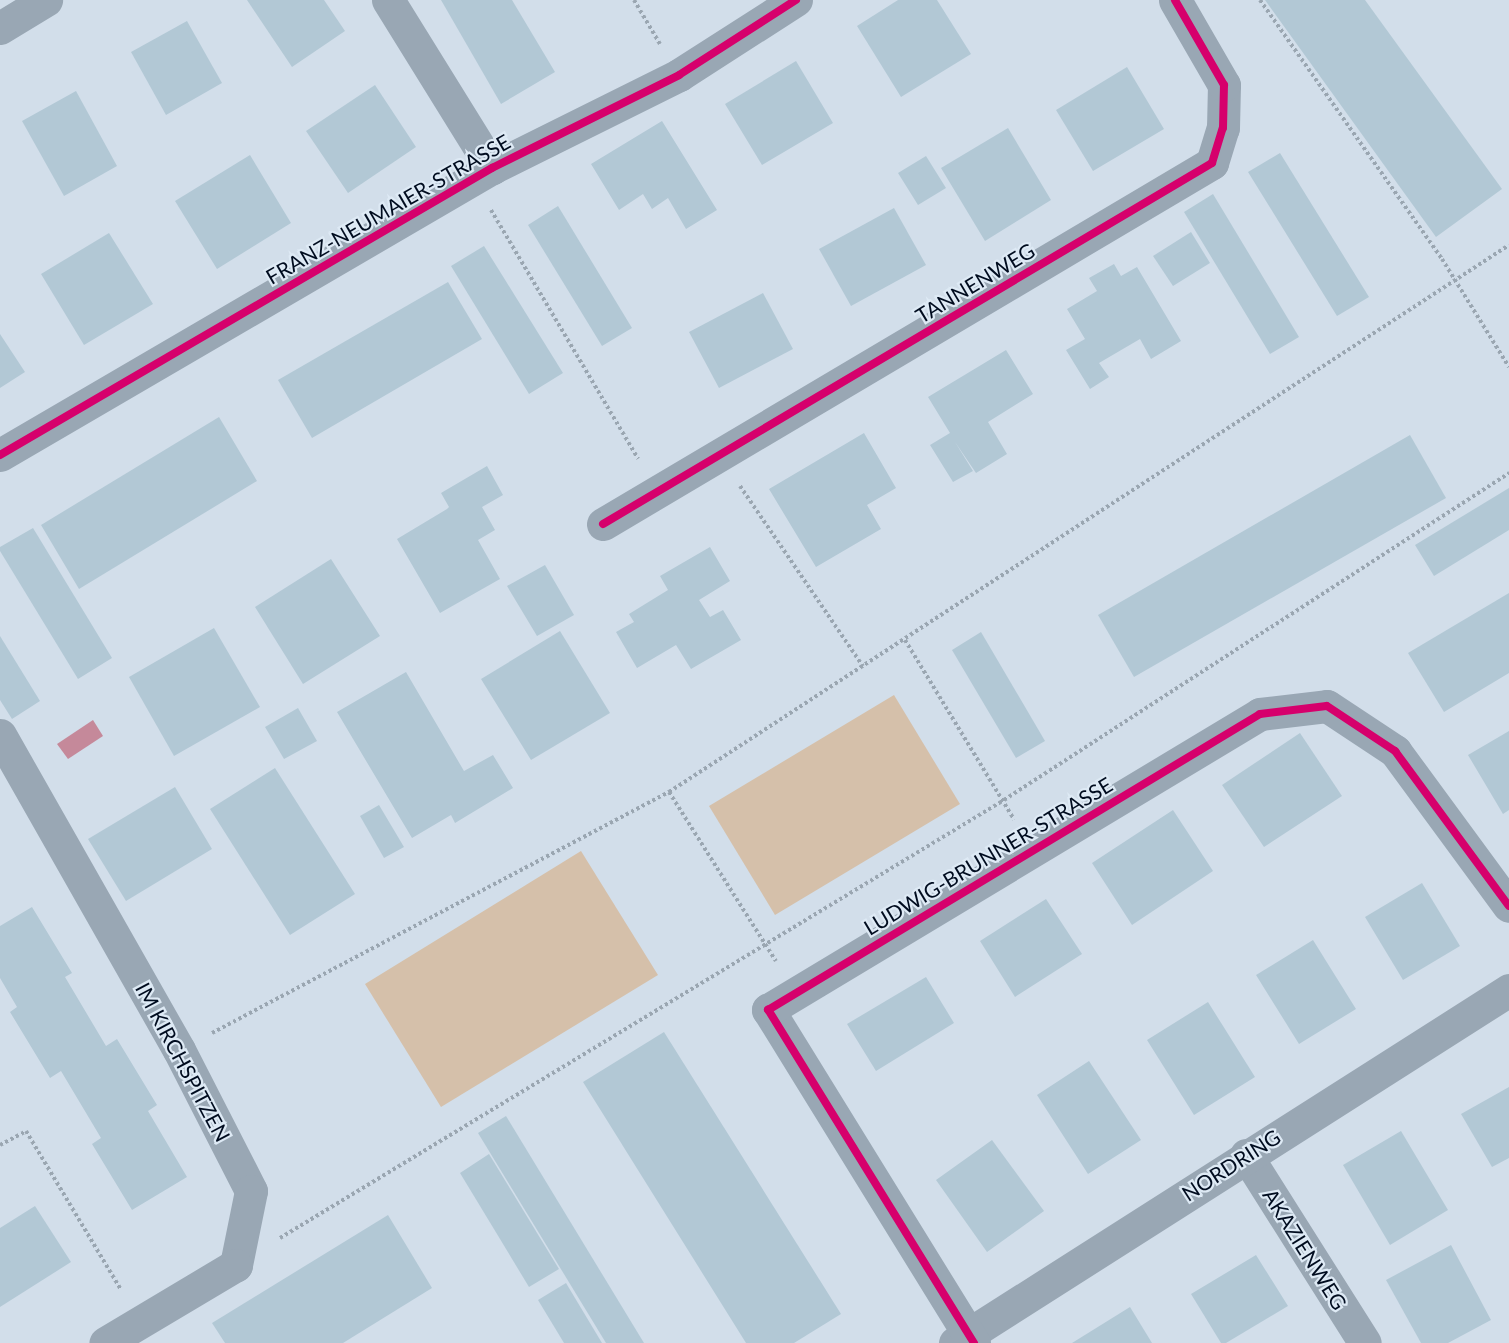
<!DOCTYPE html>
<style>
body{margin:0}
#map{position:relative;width:1509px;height:1343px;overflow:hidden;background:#d2deea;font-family:Lato,sans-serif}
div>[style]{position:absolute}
.green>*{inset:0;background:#d5c0aa}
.water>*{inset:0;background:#c5899a}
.building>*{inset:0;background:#b2c8d5}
.path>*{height:4px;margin-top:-2px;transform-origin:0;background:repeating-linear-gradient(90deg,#9aa6b1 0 3px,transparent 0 6px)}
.street>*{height:33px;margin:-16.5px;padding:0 16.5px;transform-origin:16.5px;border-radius:16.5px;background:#99a7b4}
.cycleway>*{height:8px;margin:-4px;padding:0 4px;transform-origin:4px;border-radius:4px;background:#d6006c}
span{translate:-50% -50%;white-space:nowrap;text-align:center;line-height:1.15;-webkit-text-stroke:4.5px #deeaf5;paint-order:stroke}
.street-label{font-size:21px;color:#000c1f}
</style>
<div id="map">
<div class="green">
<div style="clip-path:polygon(894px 695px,960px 804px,775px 915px,709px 806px)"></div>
<div style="clip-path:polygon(581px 851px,658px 975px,441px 1107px,365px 984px)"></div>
</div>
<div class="water">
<div style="clip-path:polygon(93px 720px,103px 736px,68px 759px,57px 744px)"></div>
</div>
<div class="building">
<div style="clip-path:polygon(247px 0,324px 0,345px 31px,292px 67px)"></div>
<div style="clip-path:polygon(441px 0,512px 0,555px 72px,501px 104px)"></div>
<div style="clip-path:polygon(898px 0,937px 0,971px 54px,901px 97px,857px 26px)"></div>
<div style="clip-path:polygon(1265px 0,1365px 0,1502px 189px,1436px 237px)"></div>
<div style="clip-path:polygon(187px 21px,222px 83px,166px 115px,131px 52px)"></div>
<div style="clip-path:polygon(796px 61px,833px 123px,762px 165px,725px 104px)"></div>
<div style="clip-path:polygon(1127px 67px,1164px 129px,1093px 171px,1056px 110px)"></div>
<div style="clip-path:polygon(375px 85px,416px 147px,348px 193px,306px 131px)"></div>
<div style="clip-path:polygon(76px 91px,117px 166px,64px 196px,22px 121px)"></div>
<div style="clip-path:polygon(662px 121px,717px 210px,686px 229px,668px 198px,652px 209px,643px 194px,619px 210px,591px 164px)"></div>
<div style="clip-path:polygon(1008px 128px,1051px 200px,985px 241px,941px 168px)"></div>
<div style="clip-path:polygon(1280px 153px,1369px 297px,1337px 316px,1248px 172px)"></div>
<div style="clip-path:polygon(250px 155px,291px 223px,217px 269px,175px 201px)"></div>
<div style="clip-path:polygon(926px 156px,946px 188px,918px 205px,898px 173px)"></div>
<div style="clip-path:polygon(1213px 194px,1299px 337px,1270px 354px,1184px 212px)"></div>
<div style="clip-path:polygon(558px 206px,632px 328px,602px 346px,528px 225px)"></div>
<div style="clip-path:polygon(894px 208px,926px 265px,851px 306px,819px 249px)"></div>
<div style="clip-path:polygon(1191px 232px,1210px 263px,1173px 286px,1153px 256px)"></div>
<div style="clip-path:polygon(109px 233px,153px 304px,84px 345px,41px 274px)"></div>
<div style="clip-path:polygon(484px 246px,563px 373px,529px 394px,451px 266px)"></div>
<div style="clip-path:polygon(1114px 264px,1121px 276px,1137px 267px,1181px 341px,1151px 359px,1140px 339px,1099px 363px,1109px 377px,1090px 389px,1066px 350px,1085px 339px,1067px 309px,1097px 291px,1089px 278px)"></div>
<div style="clip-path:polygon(448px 282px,482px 339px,312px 438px,278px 380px)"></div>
<div style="clip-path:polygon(763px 293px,793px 349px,719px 388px,689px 332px)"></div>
<div style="clip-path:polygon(0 334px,25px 372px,0 388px)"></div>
<div style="clip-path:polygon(1006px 350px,1033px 394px,988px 422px,1007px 454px,976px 473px,955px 442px,973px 471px,953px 482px,930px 445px,950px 433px,928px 397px)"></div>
<div style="clip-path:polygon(219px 417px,257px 481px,79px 589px,41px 525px)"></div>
<div style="clip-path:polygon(864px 433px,896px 488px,867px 505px,881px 529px,816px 567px,769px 489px)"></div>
<div style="clip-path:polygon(1410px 435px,1446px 498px,1134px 677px,1098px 615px)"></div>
<div style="clip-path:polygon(487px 466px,503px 495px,482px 507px,495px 530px,478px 540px,500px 579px,440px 613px,397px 539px,447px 509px,449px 507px,441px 493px)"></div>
<div style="clip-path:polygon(1509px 488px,1509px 530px,1434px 576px,1415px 545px)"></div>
<div style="clip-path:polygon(33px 528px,112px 658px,78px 679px,0 551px,0 547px)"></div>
<div style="clip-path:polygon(710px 547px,730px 581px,699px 600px,710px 617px,723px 610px,741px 640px,691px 669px,676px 645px,637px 668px,616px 632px,634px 622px,629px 614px,668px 590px,660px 576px)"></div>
<div style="clip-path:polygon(331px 559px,380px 636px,303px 684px,255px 607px)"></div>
<div style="clip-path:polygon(545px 565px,574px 615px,537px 636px,507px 586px)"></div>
<div style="clip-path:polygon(1509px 593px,1509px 673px,1444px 712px,1408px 653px)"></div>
<div style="clip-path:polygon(214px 628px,260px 707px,174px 756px,129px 677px)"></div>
<div style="clip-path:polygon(560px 631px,610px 713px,531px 760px,481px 679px)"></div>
<div style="clip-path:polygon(981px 632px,1045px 741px,1016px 758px,952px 650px)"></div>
<div style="clip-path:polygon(0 636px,40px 701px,12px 719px,0 700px)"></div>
<div style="clip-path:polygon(406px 672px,464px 771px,493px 755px,513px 788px,455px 823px,451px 815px,412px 838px,337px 712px)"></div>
<div style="clip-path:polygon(298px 708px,317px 741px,284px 759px,265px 727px)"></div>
<div style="clip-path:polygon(1509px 731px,1509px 810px,1503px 814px,1468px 755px)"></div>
<div style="clip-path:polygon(1300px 733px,1342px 796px,1264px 847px,1222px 785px)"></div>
<div style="clip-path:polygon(275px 768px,355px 894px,290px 935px,210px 809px)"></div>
<div style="clip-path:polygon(175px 787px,212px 849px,126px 901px,88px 839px)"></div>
<div style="clip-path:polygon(379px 805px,404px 847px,384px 858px,360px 816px)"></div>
<div style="clip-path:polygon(1173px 810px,1213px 871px,1132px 925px,1092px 863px)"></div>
<div style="clip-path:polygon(1422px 883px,1460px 946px,1403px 980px,1365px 917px)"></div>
<div style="clip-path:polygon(1046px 899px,1082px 954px,1015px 997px,980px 941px)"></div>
<div style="clip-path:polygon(32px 907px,72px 973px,65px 977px,106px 1046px,117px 1039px,157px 1105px,148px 1111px,187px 1177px,132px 1210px,92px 1144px,101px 1138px,61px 1071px,50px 1078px,10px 1012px,17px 1007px,0 978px,0 926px)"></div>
<div style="clip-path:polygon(1313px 940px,1356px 1009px,1299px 1044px,1256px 975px)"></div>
<div style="clip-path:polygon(926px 977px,954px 1023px,876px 1071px,847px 1024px)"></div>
<div style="clip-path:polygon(1208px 1002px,1255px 1077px,1194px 1115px,1147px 1040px)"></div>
<div style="clip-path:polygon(664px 1032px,841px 1314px,794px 1343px,746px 1343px,583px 1082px)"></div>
<div style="clip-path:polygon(1089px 1061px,1141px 1140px,1088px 1174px,1037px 1095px)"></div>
<div style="clip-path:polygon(1509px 1087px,1509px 1158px,1492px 1167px,1461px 1114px)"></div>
<div style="clip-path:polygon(506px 1116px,644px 1343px,606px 1343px,478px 1133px)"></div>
<div style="clip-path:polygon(1401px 1131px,1448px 1210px,1390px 1245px,1343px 1165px)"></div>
<div style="clip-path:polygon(992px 1140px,1044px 1211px,987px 1252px,936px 1180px)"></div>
<div style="clip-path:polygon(489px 1154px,559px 1269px,529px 1287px,460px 1173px)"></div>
<div style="clip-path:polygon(35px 1206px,71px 1262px,0 1307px,0 1228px)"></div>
<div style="clip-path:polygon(388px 1215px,432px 1288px,343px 1343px,225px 1343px,212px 1323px)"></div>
<div style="clip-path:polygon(1451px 1245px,1491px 1320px,1448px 1343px,1421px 1343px,1386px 1280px)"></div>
<div style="clip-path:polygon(1256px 1255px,1288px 1306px,1226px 1343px,1221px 1343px,1191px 1294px)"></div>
<div style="clip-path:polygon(566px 1283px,602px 1343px,564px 1343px,538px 1300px)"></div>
<div style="clip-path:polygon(1130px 1307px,1152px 1343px,1072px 1343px)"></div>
</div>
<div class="path">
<div style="left:634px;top:0;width:51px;rotate:59.4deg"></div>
<div style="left:1260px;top:0;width:317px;rotate:54.9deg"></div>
<div style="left:1442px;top:259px;width:127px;rotate:58.2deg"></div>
<div style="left:491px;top:210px;width:289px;rotate:59.4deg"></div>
<div style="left:740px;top:486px;width:218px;rotate:55.7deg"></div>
<div style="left:905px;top:640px;width:210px;rotate:58.7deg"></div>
<div style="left:669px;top:792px;width:200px;rotate:57.7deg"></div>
<div style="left:212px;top:1033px;width:517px;rotate:-27.81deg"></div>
<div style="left:669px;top:792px;width:1002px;rotate:-33.07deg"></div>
<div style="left:0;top:1145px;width:30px;rotate:-28deg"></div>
<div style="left:26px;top:1131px;width:185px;rotate:59.1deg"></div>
<div style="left:280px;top:1238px;width:846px;rotate:-31.17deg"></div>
<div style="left:1004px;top:800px;width:602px;rotate:-32.92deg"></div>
</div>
<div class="street">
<div style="left:388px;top:0;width:198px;rotate:58.2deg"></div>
<div style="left:0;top:28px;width:54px;rotate:-31.3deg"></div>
<div style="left:0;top:455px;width:570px;rotate:-30.26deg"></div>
<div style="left:492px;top:168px;width:209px;rotate:-26.4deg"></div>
<div style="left:679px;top:75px;width:139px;rotate:-32.7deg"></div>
<div style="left:603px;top:524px;width:708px;rotate:-30.66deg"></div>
<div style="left:1212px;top:163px;width:37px;rotate:-73deg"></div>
<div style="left:1223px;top:128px;width:43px;rotate:-88.7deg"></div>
<div style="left:1224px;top:85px;width:98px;rotate:-120deg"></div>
<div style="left:0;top:735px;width:362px;rotate:60.4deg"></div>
<div style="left:179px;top:1050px;width:158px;rotate:62.9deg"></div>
<div style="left:251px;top:1191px;width:76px;rotate:101.5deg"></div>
<div style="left:236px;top:1265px;width:152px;rotate:149.2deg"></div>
<div style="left:1246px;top:1155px;width:222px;rotate:57.7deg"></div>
<div style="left:955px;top:1343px;width:657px;rotate:-32.5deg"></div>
<div style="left:974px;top:1343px;width:392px;rotate:-121.7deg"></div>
<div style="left:768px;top:1010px;width:574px;rotate:-31.03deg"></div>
<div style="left:1260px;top:714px;width:67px;rotate:-6.8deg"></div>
<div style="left:1327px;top:706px;width:82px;rotate:33.5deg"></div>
<div style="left:1395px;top:751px;width:192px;rotate:53.7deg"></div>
</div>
<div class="cycleway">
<div style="left:0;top:455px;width:570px;rotate:-30.26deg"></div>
<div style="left:492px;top:168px;width:209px;rotate:-26.4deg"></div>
<div style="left:679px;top:75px;width:139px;rotate:-32.7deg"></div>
<div style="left:603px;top:524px;width:708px;rotate:-30.66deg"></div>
<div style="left:1212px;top:163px;width:37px;rotate:-73deg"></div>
<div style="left:1223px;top:128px;width:43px;rotate:-88.7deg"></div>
<div style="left:1224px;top:85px;width:98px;rotate:-120deg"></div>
<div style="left:974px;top:1343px;width:392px;rotate:-121.7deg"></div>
<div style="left:768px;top:1010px;width:574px;rotate:-31.03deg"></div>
<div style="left:1260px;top:714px;width:67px;rotate:-6.8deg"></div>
<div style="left:1327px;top:706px;width:82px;rotate:33.5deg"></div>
<div style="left:1395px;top:751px;width:192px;rotate:53.7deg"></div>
</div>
<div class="street-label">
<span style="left:388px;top:209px;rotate:-30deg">FRANZ-NEUMAIER-STRASSE</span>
<span style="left:975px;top:283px;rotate:-31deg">TANNENWEG</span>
<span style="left:988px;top:856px;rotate:-31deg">LUDWIG-BRUNNER-STRASSE</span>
<span style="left:183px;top:1062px;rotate:62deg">IM KIRCHSPITZEN</span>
<span style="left:1231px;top:1165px;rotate:-33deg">NORDRING</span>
<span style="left:1305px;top:1249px;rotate:58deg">AKAZIENWEG</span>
</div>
</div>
